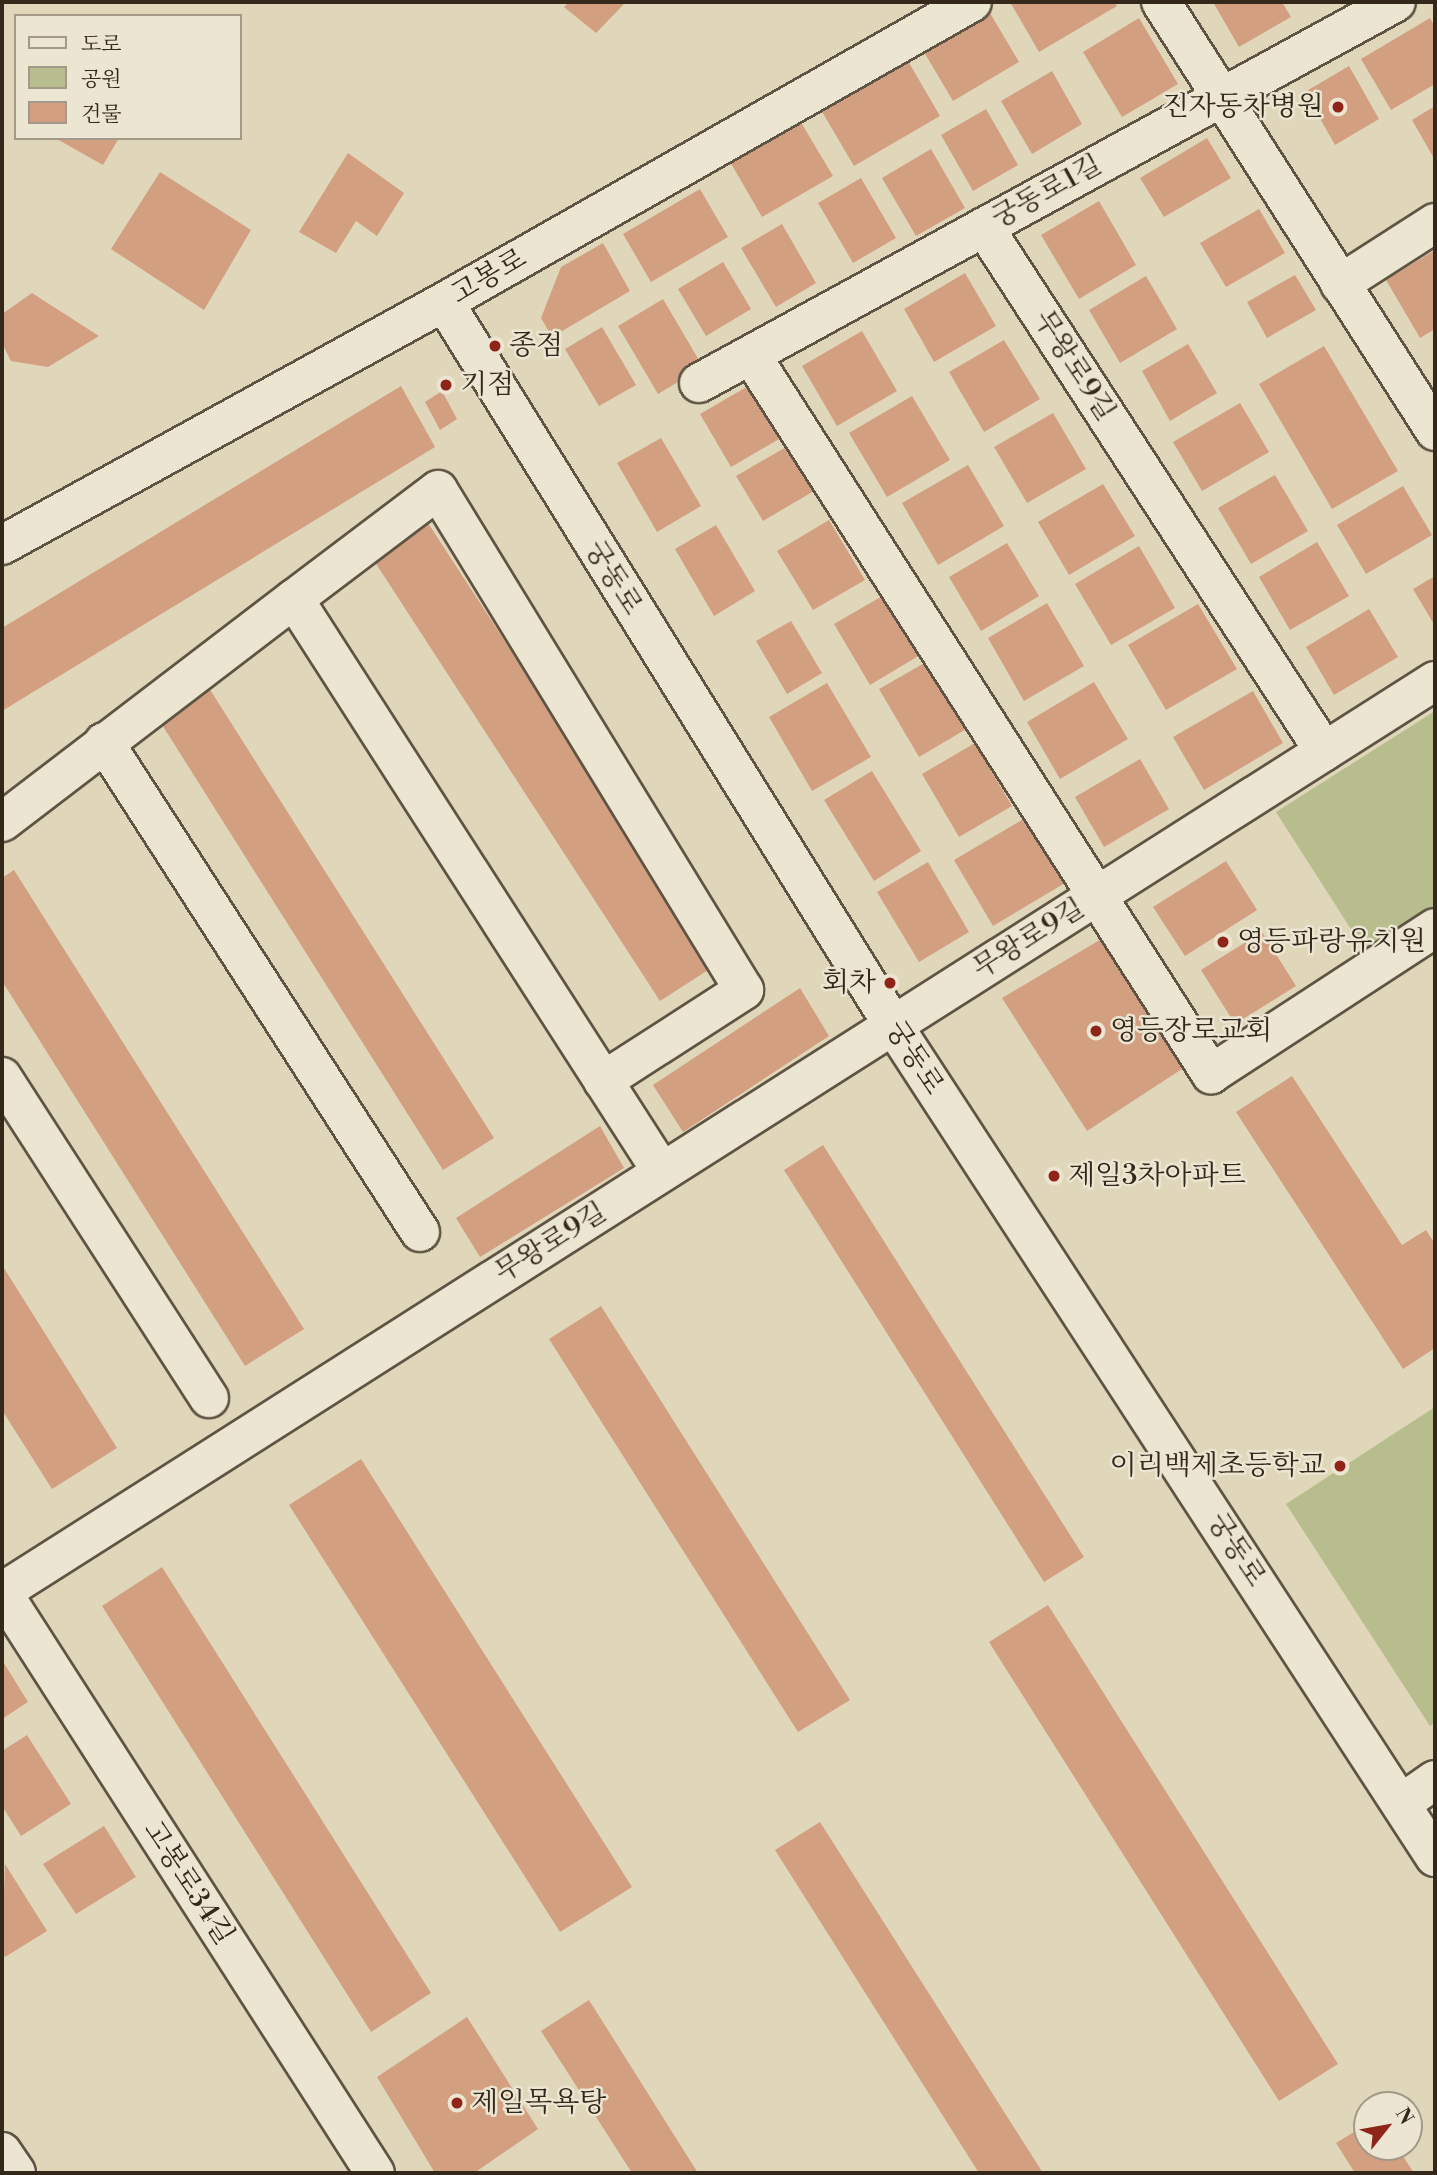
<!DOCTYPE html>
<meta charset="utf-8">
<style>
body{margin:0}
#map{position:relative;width:1437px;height:2175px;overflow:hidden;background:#e0d7ba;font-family:"Libre Bodoni","Noto Serif KR",serif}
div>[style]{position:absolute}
.green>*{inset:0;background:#b7bd8c}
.building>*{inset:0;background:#d29f80}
.roads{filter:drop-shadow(2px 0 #5f5443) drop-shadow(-2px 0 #5f5443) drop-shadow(0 2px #5f5443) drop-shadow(0 -2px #5f5443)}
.minor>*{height:38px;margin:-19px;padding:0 19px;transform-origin:19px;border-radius:19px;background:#ebe5d2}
.dots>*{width:19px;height:19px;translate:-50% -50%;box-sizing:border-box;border:4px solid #ebe5d2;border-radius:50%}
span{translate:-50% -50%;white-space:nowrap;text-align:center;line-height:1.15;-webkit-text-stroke:5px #ebe5d2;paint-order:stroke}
.poi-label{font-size:28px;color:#34281b}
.right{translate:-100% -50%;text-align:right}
.left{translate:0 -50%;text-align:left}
.street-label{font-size:28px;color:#34281b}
.frame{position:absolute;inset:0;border:4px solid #34281b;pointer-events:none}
.legend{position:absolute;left:14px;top:14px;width:228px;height:126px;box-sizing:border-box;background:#ebe5d2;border:2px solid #a29989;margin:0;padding:9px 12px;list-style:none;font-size:21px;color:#34281b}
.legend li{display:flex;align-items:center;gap:14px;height:35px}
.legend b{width:35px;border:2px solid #a29989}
.north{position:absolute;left:1353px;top:2091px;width:70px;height:70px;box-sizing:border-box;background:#ebe5d2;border:2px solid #a29989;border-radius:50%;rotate:59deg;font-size:19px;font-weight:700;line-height:28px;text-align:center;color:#34281b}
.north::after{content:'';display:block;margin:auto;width:24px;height:32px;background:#8f2418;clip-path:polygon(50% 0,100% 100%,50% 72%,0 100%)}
</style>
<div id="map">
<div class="green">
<div style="clip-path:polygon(1435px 711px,1435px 918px,1370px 959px,1276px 812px)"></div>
<div style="clip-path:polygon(1435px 1407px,1435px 1722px,1430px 1726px,1286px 1504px)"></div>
</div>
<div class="building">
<div style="clip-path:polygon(569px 2px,626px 2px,596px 33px,564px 7px)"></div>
<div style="clip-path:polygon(1010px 2px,1115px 2px,1117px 6px,1039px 52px)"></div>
<div style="clip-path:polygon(1213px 2px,1282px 2px,1291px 17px,1239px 47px)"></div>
<div style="clip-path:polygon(990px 13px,1019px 62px,953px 101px,924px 52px)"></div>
<div style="clip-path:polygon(1139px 18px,1178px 84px,1122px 117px,1083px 52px)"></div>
<div style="clip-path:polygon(1430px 18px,1435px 27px,1435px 84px,1391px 110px,1361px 59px)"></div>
<div style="clip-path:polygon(904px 54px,940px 116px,854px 166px,818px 105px)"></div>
<div style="clip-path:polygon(1349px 66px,1379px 119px,1335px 145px,1305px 92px)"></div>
<div style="clip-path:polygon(1052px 71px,1082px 124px,1032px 154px,1001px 101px)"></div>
<div style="clip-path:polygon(1435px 106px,1435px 160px,1412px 120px)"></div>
<div style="clip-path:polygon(986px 109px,1018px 165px,973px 191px,941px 135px)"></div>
<div style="clip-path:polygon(799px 119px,833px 176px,762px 217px,729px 160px)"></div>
<div style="clip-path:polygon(55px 138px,119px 138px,103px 165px)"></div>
<div style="clip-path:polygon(1207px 138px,1231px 178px,1164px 217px,1140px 178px)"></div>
<div style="clip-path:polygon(931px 149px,965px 208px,916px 236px,882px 178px)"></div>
<div style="clip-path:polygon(348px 153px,404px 193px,377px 236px,356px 221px,336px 253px,299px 232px)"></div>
<div style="clip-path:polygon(160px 172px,251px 230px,204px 310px,111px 249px)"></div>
<div style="clip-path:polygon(861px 178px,896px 238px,853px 263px,818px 203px)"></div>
<div style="clip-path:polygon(700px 189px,728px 237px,651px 282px,623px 234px)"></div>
<div style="clip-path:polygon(1099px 201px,1136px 265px,1079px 299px,1041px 235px)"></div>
<div style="clip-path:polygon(1259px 209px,1285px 253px,1226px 287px,1200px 243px)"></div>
<div style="clip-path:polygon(782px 224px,816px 283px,776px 307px,741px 248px)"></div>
<div style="clip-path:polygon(603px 243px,630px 291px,552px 337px,541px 318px,561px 267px)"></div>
<div style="clip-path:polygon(1435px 250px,1435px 329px,1420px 338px,1386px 280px)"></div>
<div style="clip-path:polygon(723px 262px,751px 309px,706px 336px,678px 289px)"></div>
<div style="clip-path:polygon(965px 273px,996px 326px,934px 362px,904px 309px)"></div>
<div style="clip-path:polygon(1295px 275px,1316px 310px,1267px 338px,1247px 302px)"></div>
<div style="clip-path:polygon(1146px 276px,1177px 329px,1120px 363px,1089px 310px)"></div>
<div style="clip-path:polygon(32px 293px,99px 336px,48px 367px,11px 361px,2px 343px,2px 314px)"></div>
<div style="clip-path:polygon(663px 299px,703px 367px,658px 394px,618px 326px)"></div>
<div style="clip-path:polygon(602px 327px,636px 385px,599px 406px,565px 349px)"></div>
<div style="clip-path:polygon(862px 331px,897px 391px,837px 426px,802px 366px)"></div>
<div style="clip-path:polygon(1004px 340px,1040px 399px,984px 432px,949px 372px)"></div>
<div style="clip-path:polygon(1188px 344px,1217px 393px,1170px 421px,1142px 371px)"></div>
<div style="clip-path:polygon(1324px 346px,1398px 471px,1332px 509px,1259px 384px)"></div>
<div style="clip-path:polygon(755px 382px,786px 435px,731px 467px,700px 414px)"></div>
<div style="clip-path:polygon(401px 386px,435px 447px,2px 711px,2px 628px)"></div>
<div style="clip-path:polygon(442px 391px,457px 419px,440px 430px,425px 402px)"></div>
<div style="clip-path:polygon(912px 396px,950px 460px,887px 497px,849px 433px)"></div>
<div style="clip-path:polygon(1240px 403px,1269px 452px,1202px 491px,1173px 442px)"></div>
<div style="clip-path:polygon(1053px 413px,1086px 469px,1027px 503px,994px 447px)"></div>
<div style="clip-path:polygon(661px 438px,701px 506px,657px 532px,617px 463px)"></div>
<div style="clip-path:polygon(793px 443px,819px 488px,763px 521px,736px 476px)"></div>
<div style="clip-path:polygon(968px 465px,1004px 526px,938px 565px,902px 503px)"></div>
<div style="clip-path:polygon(1275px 475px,1308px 531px,1251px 564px,1218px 508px)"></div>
<div style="clip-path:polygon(1103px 484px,1135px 536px,1069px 575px,1038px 522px)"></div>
<div style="clip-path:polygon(1403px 486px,1432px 535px,1366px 574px,1337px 525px)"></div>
<div style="clip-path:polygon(426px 520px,716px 965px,660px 1001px,371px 556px)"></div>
<div style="clip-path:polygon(829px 520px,865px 580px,813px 610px,777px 551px)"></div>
<div style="clip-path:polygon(716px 525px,755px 591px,714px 616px,675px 549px)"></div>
<div style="clip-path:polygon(1317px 542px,1349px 596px,1290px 630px,1259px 577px)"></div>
<div style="clip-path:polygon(1007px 543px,1039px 596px,981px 631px,949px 577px)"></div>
<div style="clip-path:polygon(1139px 546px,1175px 608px,1111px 645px,1075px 584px)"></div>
<div style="clip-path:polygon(1435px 576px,1435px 626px,1413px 589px)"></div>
<div style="clip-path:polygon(884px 595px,920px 655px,870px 685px,834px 624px)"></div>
<div style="clip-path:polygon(1047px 603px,1084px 666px,1024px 701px,988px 638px)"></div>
<div style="clip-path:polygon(1198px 604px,1237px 669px,1166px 710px,1128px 645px)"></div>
<div style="clip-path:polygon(1369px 609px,1398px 657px,1334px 695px,1306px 647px)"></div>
<div style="clip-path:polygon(791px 621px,822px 673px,787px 694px,756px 641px)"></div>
<div style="clip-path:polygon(928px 661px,968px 728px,919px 757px,879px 689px)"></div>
<div style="clip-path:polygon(1094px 682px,1128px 739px,1060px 779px,1027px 722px)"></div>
<div style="clip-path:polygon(827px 683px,871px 757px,812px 791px,769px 717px)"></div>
<div style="clip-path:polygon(209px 688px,494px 1138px,443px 1170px,159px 720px)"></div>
<div style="clip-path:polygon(1253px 691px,1283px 743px,1204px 790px,1173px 737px)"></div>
<div style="clip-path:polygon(975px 743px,1012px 806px,959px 837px,922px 774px)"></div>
<div style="clip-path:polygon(1140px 759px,1169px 809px,1104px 847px,1075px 797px)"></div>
<div style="clip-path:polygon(872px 771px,921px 851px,874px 881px,824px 800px)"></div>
<div style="clip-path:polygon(1027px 817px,1065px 883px,993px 926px,954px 860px)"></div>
<div style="clip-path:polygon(1226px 861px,1257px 910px,1185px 956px,1153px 907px)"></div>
<div style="clip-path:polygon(928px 862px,969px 932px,919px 962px,877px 892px)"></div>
<div style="clip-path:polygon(14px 870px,304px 1329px,245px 1366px,2px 981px,2px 878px)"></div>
<div style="clip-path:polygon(1262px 932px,1296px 986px,1235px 1024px,1201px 970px)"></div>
<div style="clip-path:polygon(1108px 935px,1188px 1065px,1087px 1131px,1002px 998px)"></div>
<div style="clip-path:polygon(800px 988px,829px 1036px,683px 1132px,653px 1085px)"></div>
<div style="clip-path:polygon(1292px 1076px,1402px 1245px,1426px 1230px,1435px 1244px,1435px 1348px,1403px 1369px,1236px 1112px)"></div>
<div style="clip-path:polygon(600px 1126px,624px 1168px,480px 1257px,456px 1218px)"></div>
<div style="clip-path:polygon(823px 1145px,1084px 1557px,1044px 1582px,784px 1170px)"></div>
<div style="clip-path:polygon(2px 1265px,117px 1448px,52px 1489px,2px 1410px)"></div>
<div style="clip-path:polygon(601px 1306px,850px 1700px,798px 1732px,549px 1339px)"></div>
<div style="clip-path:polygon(361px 1459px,632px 1887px,560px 1932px,289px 1505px)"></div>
<div style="clip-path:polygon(162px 1567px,431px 1993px,371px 2032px,102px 1606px)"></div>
<div style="clip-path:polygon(1048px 1605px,1338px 2064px,1279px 2101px,989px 1642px)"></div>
<div style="clip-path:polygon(2px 1660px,28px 1702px,2px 1719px)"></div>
<div style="clip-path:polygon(27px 1735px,71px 1804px,21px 1836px,2px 1806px,2px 1751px)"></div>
<div style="clip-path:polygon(820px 1822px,1043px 2173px,979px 2173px,775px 1850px)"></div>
<div style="clip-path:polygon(104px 1826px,136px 1877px,76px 1914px,43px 1864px)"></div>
<div style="clip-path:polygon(5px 1864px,47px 1931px,5px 1957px,2px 1951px)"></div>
<div style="clip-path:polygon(589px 2000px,698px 2173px,632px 2173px,541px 2031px)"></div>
<div style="clip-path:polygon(467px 2017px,538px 2129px,474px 2173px,435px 2173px,377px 2077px)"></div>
<div style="clip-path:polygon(1367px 2124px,1367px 2147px,1397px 2147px,1414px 2173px,1355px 2173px,1336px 2143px)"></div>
</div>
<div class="roads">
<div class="minor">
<div style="left:1161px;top:2px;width:509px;rotate:57.43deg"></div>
<div style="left:984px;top:227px;width:625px;rotate:57.02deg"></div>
<div style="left:1340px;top:284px;width:113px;rotate:-32.7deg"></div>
<div style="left:444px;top:302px;width:851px;rotate:58.16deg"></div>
<div style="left:893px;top:1025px;width:993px;rotate:56.92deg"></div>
<div style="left:751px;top:355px;width:854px;rotate:57.39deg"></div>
<div style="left:1211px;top:1074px;width:267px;rotate:-33.1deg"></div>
<div style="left:699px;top:383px;width:794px;rotate:-28.66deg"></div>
<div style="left:2px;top:545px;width:504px;rotate:-28.8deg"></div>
<div style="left:444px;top:302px;width:607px;rotate:-29.6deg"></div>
<div style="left:104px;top:742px;width:583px;rotate:57.18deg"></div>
<div style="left:2px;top:822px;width:367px;rotate:-37.4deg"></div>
<div style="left:2px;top:1077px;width:382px;rotate:57.2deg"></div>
<div style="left:603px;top:1081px;width:168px;rotate:-32.8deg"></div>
<div style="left:744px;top:990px;width:586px;rotate:-121.47deg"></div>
<div style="left:438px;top:490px;width:181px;rotate:142.9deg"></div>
<div style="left:294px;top:599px;width:681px;rotate:57.29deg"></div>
<div style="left:2px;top:1592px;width:1698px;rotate:-32.45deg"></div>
<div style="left:2px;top:1592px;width:690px;rotate:57.3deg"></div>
<div style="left:1402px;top:1803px;width:40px;rotate:-34.9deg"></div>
<div style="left:2px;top:2152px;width:25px;rotate:56deg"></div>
</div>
</div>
<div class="dots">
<div style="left:1338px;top:107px;background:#8f2418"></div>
<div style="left:495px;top:346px;background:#8f2418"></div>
<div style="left:446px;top:385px;background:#8f2418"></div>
<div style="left:1223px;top:942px;background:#8f2418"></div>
<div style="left:890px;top:983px;background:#8f2418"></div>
<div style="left:1096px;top:1031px;background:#8f2418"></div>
<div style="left:1054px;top:1176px;background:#8f2418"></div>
<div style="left:1340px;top:1466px;background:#8f2418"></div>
<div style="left:457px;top:2103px;background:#8f2418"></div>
</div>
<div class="poi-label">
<span class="right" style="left:1324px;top:107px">진자동차병원</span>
<span class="left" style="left:509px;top:346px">종점</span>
<span class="left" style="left:460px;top:385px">기점</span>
<span class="left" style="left:1237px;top:942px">영등파랑유치원</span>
<span class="right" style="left:876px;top:983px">회차</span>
<span class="left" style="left:1110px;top:1031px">영등장로교회</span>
<span class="left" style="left:1068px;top:1176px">제일3차아파트</span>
<span class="right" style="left:1326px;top:1466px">이리백제초등학교</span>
<span class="left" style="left:471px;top:2103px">제일목욕탕</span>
</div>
<div class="street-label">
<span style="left:1047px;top:192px;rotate:-29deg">궁동로1길</span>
<span style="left:489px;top:277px;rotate:-30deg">고봉로</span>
<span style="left:1074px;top:366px;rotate:57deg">무왕로9길</span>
<span style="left:613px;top:578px;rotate:58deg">궁동로</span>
<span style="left:1029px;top:939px;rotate:-32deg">무왕로9길</span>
<span style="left:914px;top:1058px;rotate:57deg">궁동로</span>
<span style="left:551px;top:1243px;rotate:-32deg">무왕로9길</span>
<span style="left:1236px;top:1550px;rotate:57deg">궁동로</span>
<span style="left:188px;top:1883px;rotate:57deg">고봉로34길</span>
</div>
<div class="frame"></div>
<ul class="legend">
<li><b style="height:9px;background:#ebe5d2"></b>도로</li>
<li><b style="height:19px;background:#b7bd8c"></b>공원</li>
<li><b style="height:19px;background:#d29f80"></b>건물</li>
</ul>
<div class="north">N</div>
</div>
